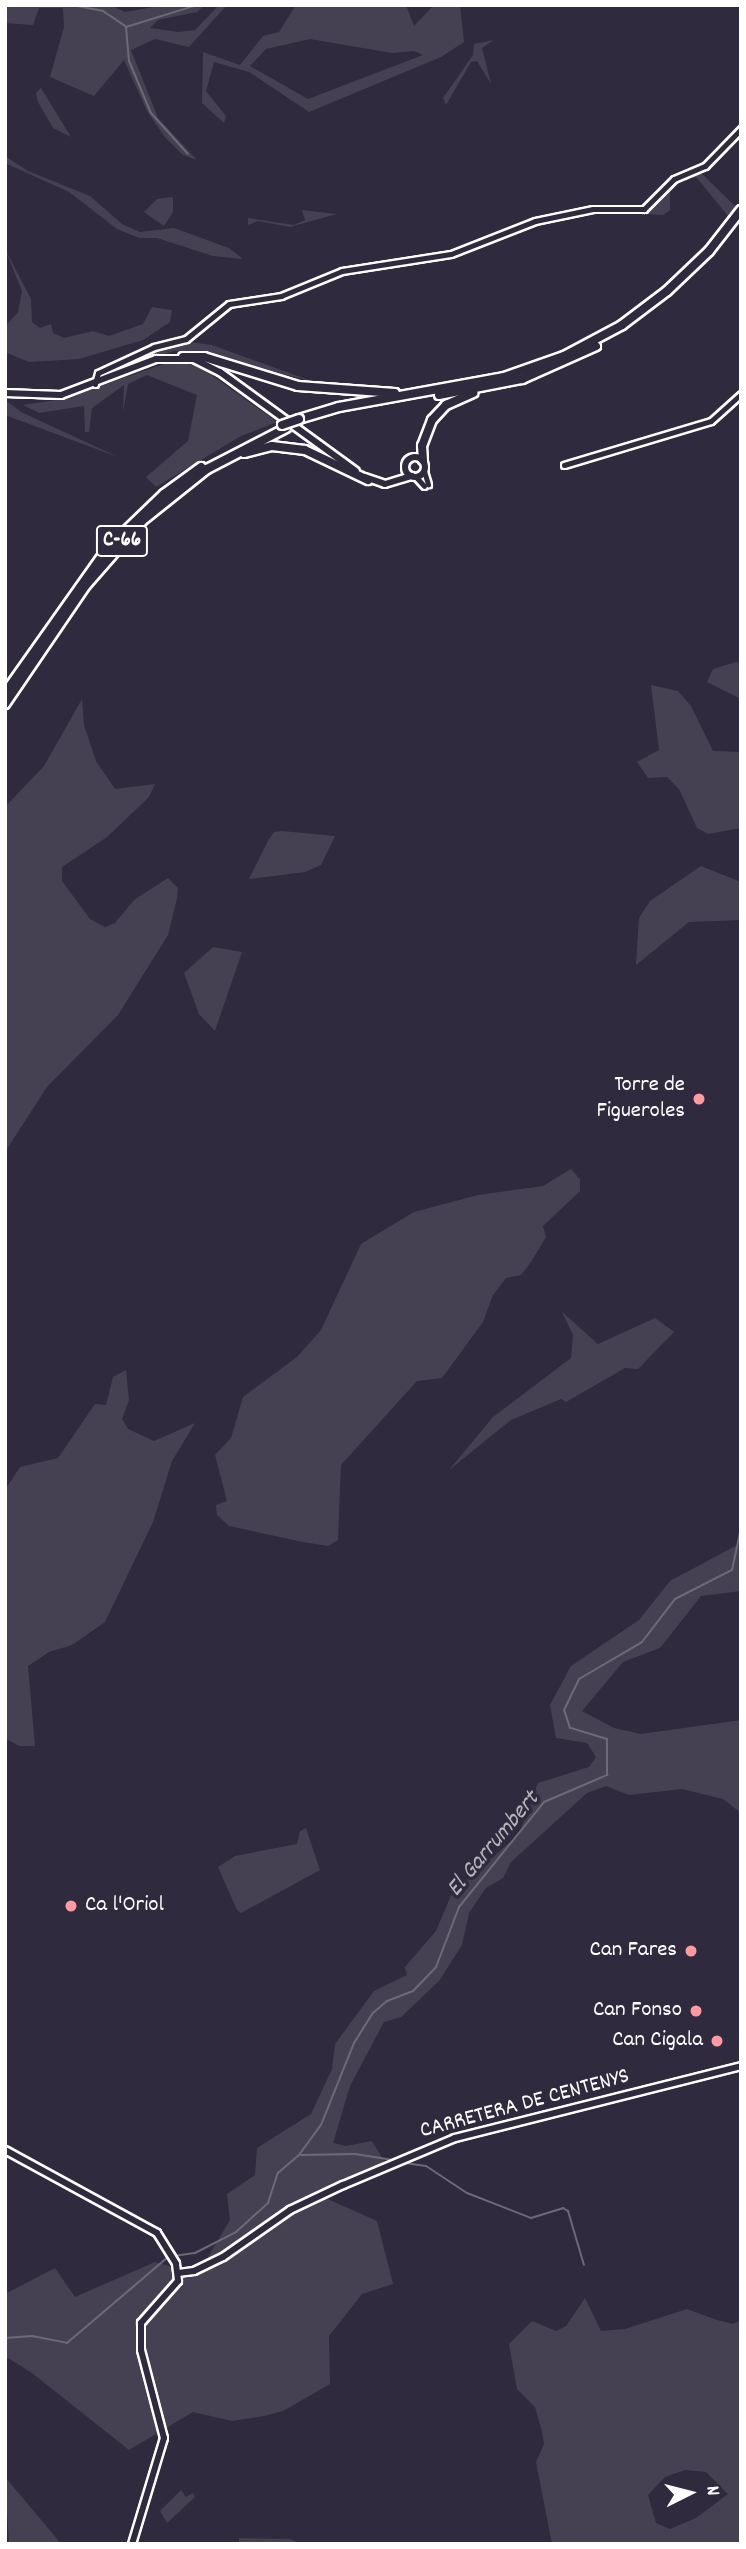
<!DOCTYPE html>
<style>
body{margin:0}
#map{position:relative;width:746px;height:2549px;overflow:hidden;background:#2f2a3d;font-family:Dekko,sans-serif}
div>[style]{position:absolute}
.green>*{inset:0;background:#464152}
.stream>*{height:2px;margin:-1px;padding:0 1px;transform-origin:1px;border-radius:1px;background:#6d6a77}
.roads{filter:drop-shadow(2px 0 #fff) drop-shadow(-2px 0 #fff) drop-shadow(0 2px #fff) drop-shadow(0 -2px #fff)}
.minor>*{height:5px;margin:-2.5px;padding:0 2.5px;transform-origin:2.5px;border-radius:2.5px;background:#2f2a3d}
.tertiary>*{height:6px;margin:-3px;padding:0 3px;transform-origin:3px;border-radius:3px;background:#2f2a3d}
.tertiary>.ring{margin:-3px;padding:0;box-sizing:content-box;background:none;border:6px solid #2f2a3d;border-radius:50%}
.trunk>*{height:8px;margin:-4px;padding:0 4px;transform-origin:4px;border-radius:4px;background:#2f2a3d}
.bridges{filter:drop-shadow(2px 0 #fff) drop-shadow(-2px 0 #fff) drop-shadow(0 2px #fff) drop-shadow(0 -2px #fff)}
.trunk-bridge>*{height:8px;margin:-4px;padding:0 4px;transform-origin:4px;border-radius:4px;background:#2f2a3d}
.dots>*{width:19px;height:19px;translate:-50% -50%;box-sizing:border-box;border:4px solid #2f2a3d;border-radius:50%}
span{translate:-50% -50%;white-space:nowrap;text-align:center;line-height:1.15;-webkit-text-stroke:7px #2f2a3d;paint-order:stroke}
.shield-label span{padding:2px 5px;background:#2f2a3d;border:2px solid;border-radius:5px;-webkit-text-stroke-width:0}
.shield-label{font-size:21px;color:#fff;font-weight:700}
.poi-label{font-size:23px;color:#fff}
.right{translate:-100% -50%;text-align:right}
.left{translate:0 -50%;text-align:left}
.street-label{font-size:23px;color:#fff}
.water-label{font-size:24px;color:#b6b4bb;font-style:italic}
.frame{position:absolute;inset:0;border:7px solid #fff;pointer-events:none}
.north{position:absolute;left:655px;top:2458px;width:70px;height:70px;-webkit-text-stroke:5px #2f2a3d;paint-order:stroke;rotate:84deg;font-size:19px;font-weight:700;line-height:28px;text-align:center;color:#fff}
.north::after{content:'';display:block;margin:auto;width:24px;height:32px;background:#fff;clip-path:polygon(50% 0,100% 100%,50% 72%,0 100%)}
</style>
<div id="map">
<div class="green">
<div style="clip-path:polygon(5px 5px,110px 5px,125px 12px,165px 5px,205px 5px,197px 12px,158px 20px,150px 28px,178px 32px,195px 30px,219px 5px,227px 5px,189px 47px,155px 39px,131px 50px,158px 118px,197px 160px,183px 155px,164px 136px,147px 111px,124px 60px,94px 96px,50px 77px,64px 27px,63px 8px,39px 8px,33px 25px,5px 23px)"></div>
<div style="clip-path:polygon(evenodd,296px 5px,406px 5px,414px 26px,434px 5px,460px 5px,464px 42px,441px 57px,309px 112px,249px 72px,214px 62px,206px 91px,226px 116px,224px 123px,202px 103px,203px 52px,240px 65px,263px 36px,279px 32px,296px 5px,310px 39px,392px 53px,414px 51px,423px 55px,308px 99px,250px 66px,266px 49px,310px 39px)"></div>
<div style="clip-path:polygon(494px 40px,482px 48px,491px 84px,477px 61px,471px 62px,446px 105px,443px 98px,473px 55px,474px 44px)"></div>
<div style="clip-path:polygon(41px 88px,71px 137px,53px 128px,38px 102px,36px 93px)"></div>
<div style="clip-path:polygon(5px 156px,28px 171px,90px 196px,122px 224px,140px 232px,174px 228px,229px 248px,243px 259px,213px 256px,157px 238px,139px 238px,117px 229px,69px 192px,5px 163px)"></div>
<div style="clip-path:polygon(691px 171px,700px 172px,737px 208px,728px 216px,697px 178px,686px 176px,670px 192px,670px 210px,663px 215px,646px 214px,678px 178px)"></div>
<div style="clip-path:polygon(173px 197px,173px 212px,164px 226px,144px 212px,157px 199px)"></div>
<div style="clip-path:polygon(302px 210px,337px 214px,290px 227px,258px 221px,248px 225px,248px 218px,294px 225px,305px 220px)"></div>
<div style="clip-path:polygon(5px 249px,31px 299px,32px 322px,40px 328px,51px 324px,53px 333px,64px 338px,93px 331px,109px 336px,143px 324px,152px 307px,172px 310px,170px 322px,143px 340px,79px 359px,29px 362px,5px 352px,5px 327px,18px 312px,22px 291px)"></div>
<div style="clip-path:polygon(190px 342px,212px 345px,317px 383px,202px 352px,174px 351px,111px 371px,149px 351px)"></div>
<div style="clip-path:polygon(173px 361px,199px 366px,277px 422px,241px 436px,156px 487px,146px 477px,188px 441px,197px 395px,147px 375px,128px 384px,123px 412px,124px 385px,92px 408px,89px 432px,85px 432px,84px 406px,39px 413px,23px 405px,63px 399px)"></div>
<div style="clip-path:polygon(5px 400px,21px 412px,118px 457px,5px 415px)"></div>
<div style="clip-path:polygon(736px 662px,741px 663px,741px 699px,707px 682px,713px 669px)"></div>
<div style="clip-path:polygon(651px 685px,678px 691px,691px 706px,713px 751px,741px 752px,741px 828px,708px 834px,697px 828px,679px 789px,667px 777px,648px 778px,637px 762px,659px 750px)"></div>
<div style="clip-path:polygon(82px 699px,84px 725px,96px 761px,115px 789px,155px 784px,149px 797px,107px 837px,62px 867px,62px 881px,90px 919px,105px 927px,115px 923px,134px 900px,168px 878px,178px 888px,177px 898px,168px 935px,118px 1015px,47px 1087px,5px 1152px,5px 807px,44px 766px)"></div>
<div style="clip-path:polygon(282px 831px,335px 836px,321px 865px,305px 872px,249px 879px,268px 841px,274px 832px)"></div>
<div style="clip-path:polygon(701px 866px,741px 882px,741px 920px,689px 922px,636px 965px,639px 918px,650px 901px)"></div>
<div style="clip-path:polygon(213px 947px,242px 952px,215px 1031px,199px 1014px,184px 973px)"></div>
<div style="clip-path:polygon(571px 1169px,580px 1179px,580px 1191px,543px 1226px,546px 1237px,531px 1262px,521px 1275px,506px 1278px,493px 1295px,483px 1322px,442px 1378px,417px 1381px,341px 1465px,338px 1540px,328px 1546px,303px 1542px,229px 1526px,217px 1515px,216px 1505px,227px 1501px,215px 1455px,231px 1438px,243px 1397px,297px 1357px,321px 1330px,361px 1244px,414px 1212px,478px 1195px,543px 1186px)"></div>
<div style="clip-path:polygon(562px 1312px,598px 1344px,655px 1318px,674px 1332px,638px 1369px,625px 1368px,566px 1402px,561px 1399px,511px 1420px,449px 1470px,493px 1417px,571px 1358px,573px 1335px)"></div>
<div style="clip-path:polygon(126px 1370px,129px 1400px,122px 1419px,128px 1429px,154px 1441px,195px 1423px,172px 1461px,153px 1522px,105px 1622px,72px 1645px,49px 1652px,28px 1666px,35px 1746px,19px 1746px,5px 1738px,5px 1490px,20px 1467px,58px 1458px,95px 1404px,106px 1405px,113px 1377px)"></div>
<div style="clip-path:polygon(741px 1543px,741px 1591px,701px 1596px,660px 1648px,623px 1662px,582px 1711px,614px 1728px,641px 1734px,741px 1720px,741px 1813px,723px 1799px,682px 1789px,629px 1795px,606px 1786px,587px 1793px,511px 1862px,503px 1878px,486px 1888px,469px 1913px,462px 1945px,439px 1981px,401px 2017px,384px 2022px,350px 2086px,333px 2143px,346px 2146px,372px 2141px,385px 2163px,360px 2181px,323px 2197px,377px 2221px,393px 2284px,362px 2294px,329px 2336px,330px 2384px,283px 2411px,264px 2416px,232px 2421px,193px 2412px,129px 2450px,32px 2373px,8px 2358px,5px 2361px,5px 2294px,55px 2268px,75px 2297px,155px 2262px,198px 2274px,230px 2220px,227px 2194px,255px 2175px,257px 2148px,311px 2114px,332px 2069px,335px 2044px,374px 1991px,407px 1975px,405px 1967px,436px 1931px,452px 1893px,519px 1834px,538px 1783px,589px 1767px,596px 1757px,587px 1743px,556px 1738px,550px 1705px,571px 1666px,639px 1620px,670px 1581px)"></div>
<div style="clip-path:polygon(306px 1828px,320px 1870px,241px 1913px,237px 1910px,218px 1867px,235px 1856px,297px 1844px,300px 1831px)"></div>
<div style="clip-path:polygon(evenodd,585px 2298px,601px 2331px,625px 2329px,687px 2309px,717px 2320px,733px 2324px,741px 2320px,741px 2544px,552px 2544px,536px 2462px,544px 2444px,542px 2432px,535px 2407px,517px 2389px,509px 2344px,532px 2321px,556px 2331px,566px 2326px,585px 2298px,685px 2470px,706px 2472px,728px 2494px,696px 2518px,670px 2529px,656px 2523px,648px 2495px,665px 2477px,685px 2470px)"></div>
<div style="clip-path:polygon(5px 2477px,53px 2534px,61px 2544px,9px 2544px)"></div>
<div style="clip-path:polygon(181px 2490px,186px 2497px,193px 2493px,195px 2497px,167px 2523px,160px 2511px)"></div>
<div style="clip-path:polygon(239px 2538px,290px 2539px,302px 2544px,239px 2544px)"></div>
</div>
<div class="stream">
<div style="left:72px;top:5px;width:32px;rotate:11deg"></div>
<div style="left:103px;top:11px;width:27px;rotate:34deg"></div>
<div style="left:126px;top:27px;width:34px;rotate:85deg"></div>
<div style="left:129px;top:61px;width:56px;rotate:67.1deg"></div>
<div style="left:151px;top:113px;width:55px;rotate:47.9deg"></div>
<div style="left:126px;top:27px;width:74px;rotate:-17.2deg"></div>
<div style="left:301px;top:2155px;width:54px;rotate:-1.1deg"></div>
<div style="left:355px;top:2154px;width:37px;rotate:9deg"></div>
<div style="left:405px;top:2163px;width:21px;rotate:8deg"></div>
<div style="left:426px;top:2166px;width:49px;rotate:33.4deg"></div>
<div style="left:467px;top:2193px;width:69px;rotate:21.3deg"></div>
<div style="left:531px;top:2218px;width:34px;rotate:-17deg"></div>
<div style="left:563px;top:2208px;width:6px;rotate:31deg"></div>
<div style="left:568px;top:2211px;width:56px;rotate:73.5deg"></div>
<div style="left:173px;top:2256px;width:22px;rotate:-8deg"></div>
<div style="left:195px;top:2253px;width:46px;rotate:-27.1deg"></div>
<div style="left:236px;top:2232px;width:43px;rotate:-42.2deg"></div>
<div style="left:268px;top:2203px;width:32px;rotate:-72deg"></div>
<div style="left:278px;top:2173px;width:28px;rotate:-41deg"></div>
<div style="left:299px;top:2155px;width:37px;rotate:-54deg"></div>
<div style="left:321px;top:2125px;width:88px;rotate:-68.1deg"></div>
<div style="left:354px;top:2043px;width:36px;rotate:-58deg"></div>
<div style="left:373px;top:2013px;width:18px;rotate:-41deg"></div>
<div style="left:387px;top:2001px;width:28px;rotate:-21deg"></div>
<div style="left:413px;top:1991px;width:33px;rotate:-46deg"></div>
<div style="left:436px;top:1967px;width:64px;rotate:-69deg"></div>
<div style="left:459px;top:1907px;width:135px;rotate:-51deg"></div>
<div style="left:544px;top:1802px;width:69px;rotate:-23.2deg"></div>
<div style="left:607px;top:1775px;width:36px;rotate:-90deg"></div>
<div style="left:607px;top:1739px;width:39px;rotate:-163deg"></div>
<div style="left:570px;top:1728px;width:19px;rotate:-108deg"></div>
<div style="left:564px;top:1710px;width:34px;rotate:-64deg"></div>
<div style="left:579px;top:1679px;width:73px;rotate:-30.4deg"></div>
<div style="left:642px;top:1642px;width:54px;rotate:-52.5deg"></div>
<div style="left:675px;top:1599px;width:64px;rotate:-27deg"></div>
<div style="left:732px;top:1570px;width:43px;rotate:-77.9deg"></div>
<div style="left:5px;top:2338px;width:27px;rotate:-4deg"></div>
<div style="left:32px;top:2336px;width:36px;rotate:11deg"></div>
<div style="left:67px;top:2343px;width:131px;rotate:-40.4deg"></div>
</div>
<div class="roads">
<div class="minor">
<div style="left:95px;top:384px;width:11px;rotate:-75deg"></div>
<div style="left:98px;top:373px;width:62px;rotate:-24.9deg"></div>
<div style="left:154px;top:347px;width:33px;rotate:-14deg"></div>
<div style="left:186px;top:339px;width:55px;rotate:-39.1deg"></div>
<div style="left:229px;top:304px;width:53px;rotate:-8.7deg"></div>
<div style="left:281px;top:296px;width:66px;rotate:-22.3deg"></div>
<div style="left:342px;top:271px;width:110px;rotate:-8.9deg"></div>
<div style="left:451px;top:254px;width:90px;rotate:-21.4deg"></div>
<div style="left:535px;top:221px;width:59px;rotate:-11.7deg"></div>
<div style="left:593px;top:209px;width:51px"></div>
<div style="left:644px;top:209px;width:42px;rotate:-45deg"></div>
<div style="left:674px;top:179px;width:34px;rotate:-23deg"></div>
<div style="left:705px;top:166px;width:52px;rotate:-45.8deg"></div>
<div style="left:564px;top:465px;width:153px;rotate:-16.7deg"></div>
<div style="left:711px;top:421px;width:40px;rotate:-42deg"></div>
<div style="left:424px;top:471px;width:14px;rotate:73deg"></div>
<div style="left:416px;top:477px;width:12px;rotate:48deg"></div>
</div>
<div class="tertiary">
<div style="left:5px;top:393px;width:56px;rotate:2deg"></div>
<div style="left:61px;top:395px;width:102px;rotate:-20.8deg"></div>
<div style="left:156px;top:359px;width:38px"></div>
<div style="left:194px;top:359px;width:29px;rotate:27deg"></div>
<div style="left:220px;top:372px;width:168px;rotate:36.1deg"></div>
<div class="ring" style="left:405px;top:457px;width:14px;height:14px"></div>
<div style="left:365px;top:477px;width:21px;rotate:19deg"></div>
<div style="left:385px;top:484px;width:28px;rotate:-17deg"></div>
<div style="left:5px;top:2150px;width:173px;rotate:28.6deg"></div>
<div style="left:157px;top:2233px;width:36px;rotate:58deg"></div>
<div style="left:176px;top:2264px;width:17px;rotate:83deg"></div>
<div style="left:178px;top:2281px;width:56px;rotate:131.4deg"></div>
<div style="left:141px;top:2323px;width:27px;rotate:90deg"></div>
<div style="left:141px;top:2350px;width:91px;rotate:75.4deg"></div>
<div style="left:164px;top:2438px;width:111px;rotate:106.8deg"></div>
<div style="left:178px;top:2273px;width:16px;rotate:-7deg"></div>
<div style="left:194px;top:2271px;width:32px;rotate:-26deg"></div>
<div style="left:223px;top:2257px;width:82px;rotate:-35deg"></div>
<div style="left:290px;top:2210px;width:59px;rotate:-25.3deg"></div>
<div style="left:343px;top:2185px;width:121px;rotate:-22.8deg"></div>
<div style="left:455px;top:2138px;width:295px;rotate:-14.1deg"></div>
</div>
<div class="trunk">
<div style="left:183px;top:357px;width:21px"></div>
<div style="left:204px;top:357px;width:98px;rotate:17.1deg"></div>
<div style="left:298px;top:386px;width:97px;rotate:4.1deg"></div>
<div style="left:439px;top:395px;width:85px;rotate:-10.9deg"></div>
<div style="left:522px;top:379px;width:81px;rotate:-24deg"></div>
<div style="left:299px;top:419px;width:42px;rotate:-16.7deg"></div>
<div style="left:339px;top:407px;width:168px;rotate:-10.3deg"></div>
<div style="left:504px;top:377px;width:64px;rotate:-19.3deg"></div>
<div style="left:564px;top:356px;width:66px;rotate:-28.1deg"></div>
<div style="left:622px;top:325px;width:56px;rotate:-37.1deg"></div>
<div style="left:667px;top:291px;width:58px;rotate:-43.6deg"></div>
<div style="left:709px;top:251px;width:52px;rotate:-52deg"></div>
<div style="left:244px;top:453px;width:29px;rotate:-14deg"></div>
<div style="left:272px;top:446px;width:33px;rotate:7deg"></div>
<div style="left:305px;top:450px;width:70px;rotate:25.5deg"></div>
<div style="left:423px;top:460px;width:14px;rotate:-94deg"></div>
<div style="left:422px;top:446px;width:28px;rotate:-69deg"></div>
<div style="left:432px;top:420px;width:21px;rotate:-47deg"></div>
<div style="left:446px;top:405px;width:30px;rotate:-24deg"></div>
<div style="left:5px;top:693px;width:176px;rotate:-54.7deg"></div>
<div style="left:107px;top:549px;width:79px;rotate:-44deg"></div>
<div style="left:164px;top:494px;width:46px;rotate:-36.1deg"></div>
<div style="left:5px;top:704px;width:144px;rotate:-55.8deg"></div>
<div style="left:86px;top:585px;width:85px;rotate:-48.8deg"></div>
<div style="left:142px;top:521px;width:83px;rotate:-38.7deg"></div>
<div style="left:207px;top:469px;width:89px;rotate:-27.4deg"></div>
</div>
</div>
<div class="bridges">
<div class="trunk-bridge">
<div style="left:282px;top:425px;width:18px;rotate:-19deg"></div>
</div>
</div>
<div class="dots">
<div style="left:699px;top:1099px;background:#ff9aa2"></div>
<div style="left:71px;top:1906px;background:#ff9aa2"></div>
<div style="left:691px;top:1951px;background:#ff9aa2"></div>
<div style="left:696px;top:2011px;background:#ff9aa2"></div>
<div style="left:717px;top:2041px;background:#ff9aa2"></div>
</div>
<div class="shield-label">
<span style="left:122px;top:541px">C-66</span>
</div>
<div class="poi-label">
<span class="right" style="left:685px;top:1099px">Torre de<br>Figueroles</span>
<span class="left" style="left:85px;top:1906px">Ca l'Oriol</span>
<span class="right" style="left:677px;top:1951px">Can Fares</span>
<span class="right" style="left:682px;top:2011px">Can Fonso</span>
<span class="right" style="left:703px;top:2041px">Can Cigala</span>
</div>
<div class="street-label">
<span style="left:525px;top:2105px;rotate:-15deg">CARRETERA DE CENTENYS</span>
</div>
<div class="water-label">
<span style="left:494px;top:1845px;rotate:-50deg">El Garrumbert</span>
</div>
<div class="frame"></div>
<div class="north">N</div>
</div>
